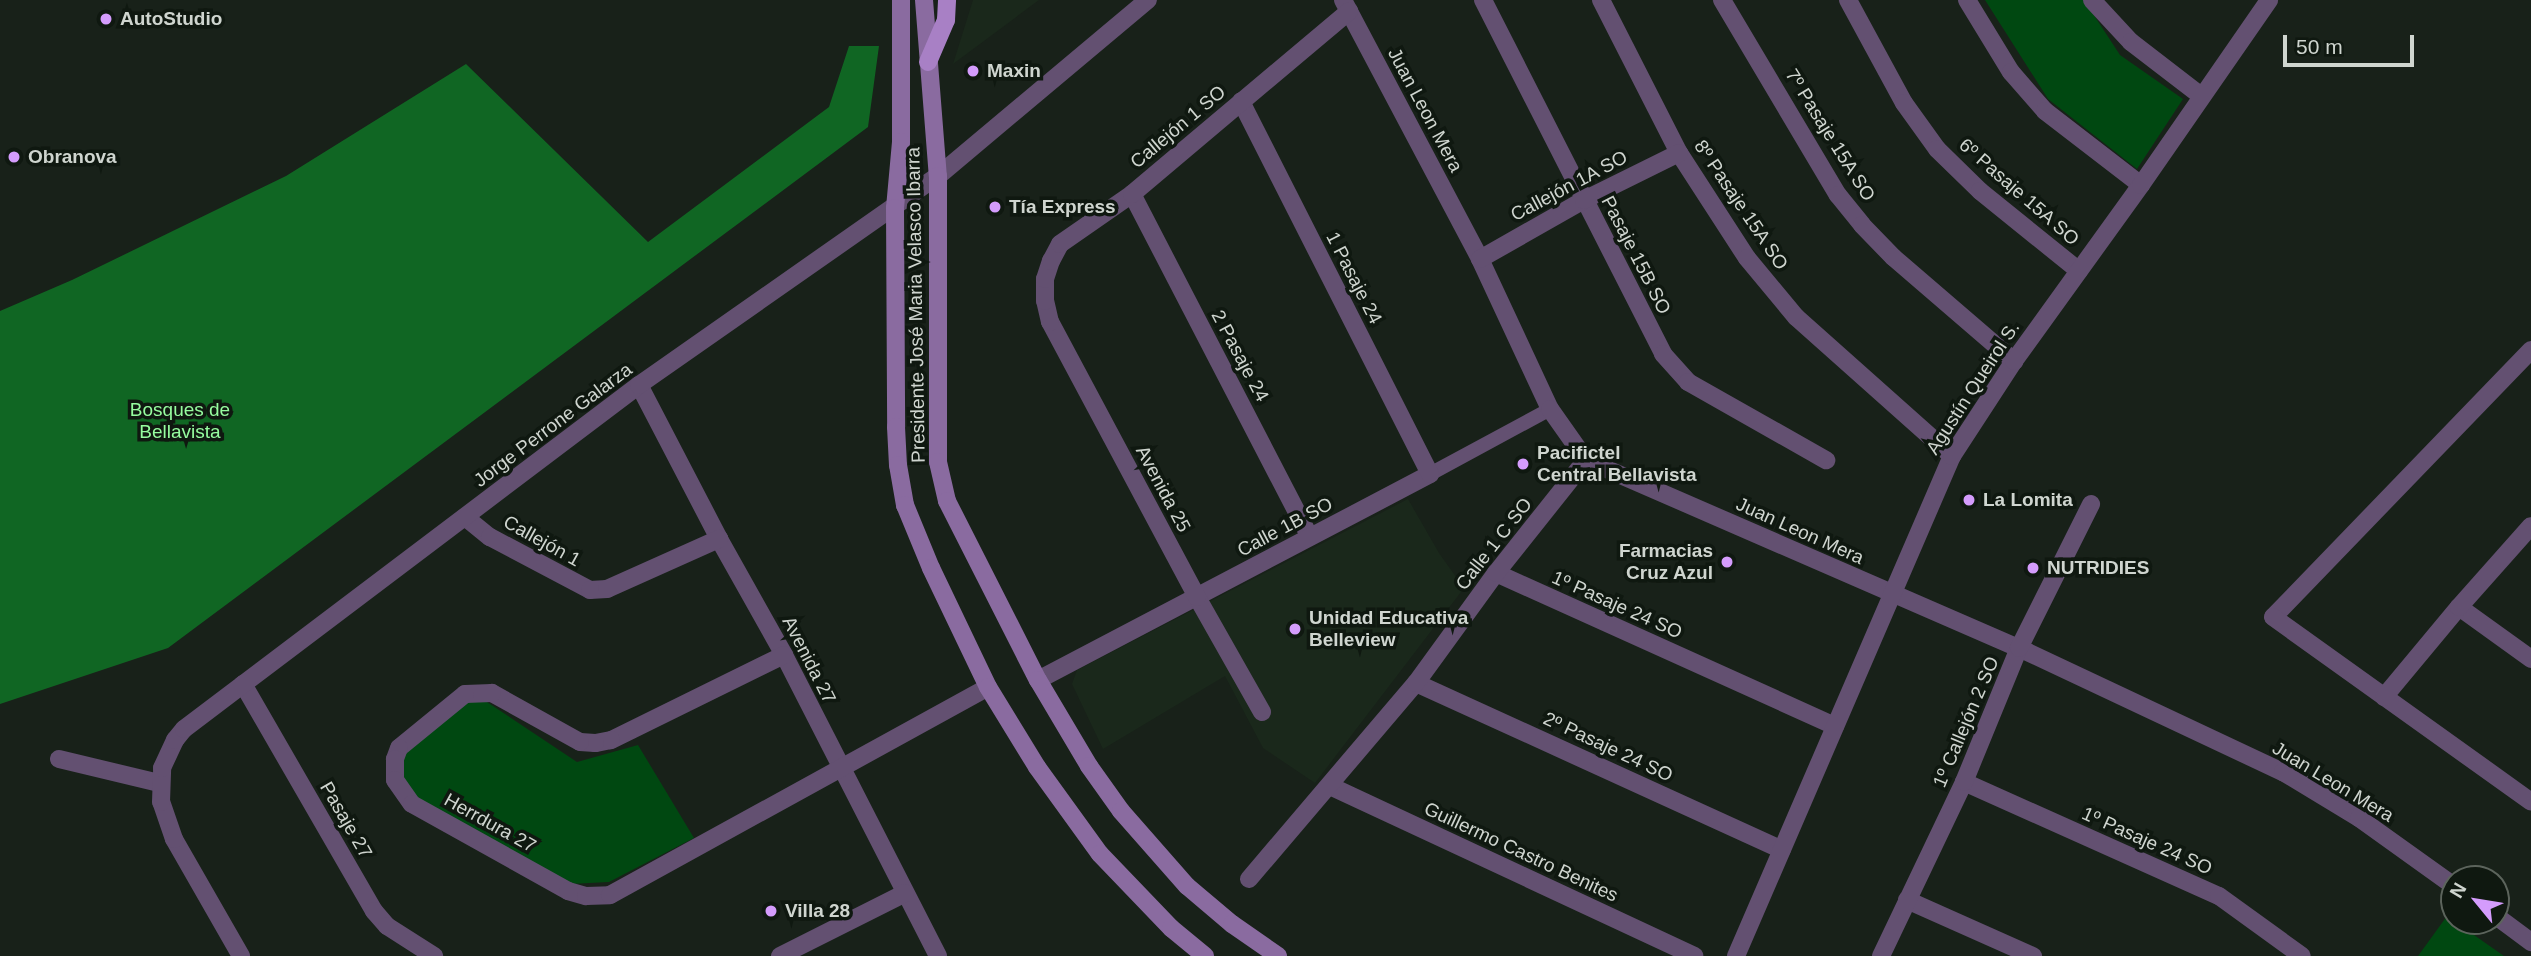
<!DOCTYPE html>
<meta charset="utf-8">
<style>
body{margin:0}
#map{position:relative;width:2531px;height:956px;overflow:hidden;background:#182119;font-family:Helvetica,sans-serif}
div>[style]{position:absolute}
.built>*{inset:0;background:#1a281b}
.green>*{inset:0;background:#004811}
.forest>*{inset:0;background:#106623}
.pedestrian>*{height:14px;margin:-7px;padding:0 7px;transform-origin:7px;border-radius:7px;background:#635071}
.minor>*{height:18px;margin:-9px;padding:0 9px;transform-origin:9px;border-radius:9px;background:#635071}
.secondary>*{height:18px;margin:-9px;padding:0 9px;transform-origin:9px;border-radius:9px;background:#8a6ba0}
.primary>*{height:18px;margin:-9px;padding:0 9px;transform-origin:9px;border-radius:9px;background:#a880c5}
.dots>*{width:19px;height:19px;translate:-50% -50%;box-sizing:border-box;border:4px solid #0f1810;border-radius:50%}
span{translate:-50% -50%;white-space:nowrap;text-align:center;line-height:1.15;-webkit-text-stroke:7px #0f1810;paint-order:stroke}
.poi-label{font-size:19px;color:#cfd5cf;font-weight:700}
.left{translate:0 -50%;text-align:left}
.right{translate:-100% -50%;text-align:right}
.street-label{font-size:19px;color:#cfd5cf}
.park-label{font-size:19px;color:#96fc9f}
.north{position:absolute;left:2440px;top:865px;width:70px;height:70px;box-sizing:border-box;background:#0f1810;border:2px solid #5c645c;border-radius:50%;rotate:300deg;font-size:19px;font-weight:700;line-height:28px;text-align:center;color:#cfd5cf}
.north::after{content:'';display:block;margin:auto;width:24px;height:32px;background:#d49cfc;clip-path:polygon(50% 0,100% 100%,50% 72%,0 100%)}
.scale{position:absolute;left:2283px;top:35px;width:131px;height:32px;box-sizing:border-box;border:4px solid #cfd5cf;border-top:0;padding-left:9px;font-size:21px;line-height:24px;white-space:nowrap;color:#cfd5cf;-webkit-text-stroke:5px #0f1810;paint-order:stroke}
</style>
<div id="map">
<div class="built">
<div style="clip-path:polygon(973px 0,1039px 0,953px 64px)"></div>
<div style="clip-path:polygon(1408px 499px,1439px 553px,1464px 588px,1315px 783px,1263px 748px,1225px 676px,1103px 749px,1072px 684px,1077px 670px)"></div>
</div>
<div class="green">
<div style="clip-path:polygon(1985px 0,2084px 0,2120px 55px,2183px 99px,2137px 169px,2048px 99px)"></div>
<div style="clip-path:polygon(484px 700px,577px 762px,638px 745px,694px 838px,609px 882px,570px 884px,418px 803px,401px 777px,404px 752px,467px 701px)"></div>
<div style="clip-path:polygon(2447px 916px,2454px 921px,2504px 956px,2418px 956px)"></div>
</div>
<div class="forest">
<div style="clip-path:polygon(849px 46px,879px 46px,868px 127px,168px 648px,0 704px,0 311px,72px 280px,286px 176px,466px 64px,648px 242px,829px 107px)"></div>
</div>
<div class="pedestrian">
<div style="left:1430px;top:474px;width:136px;rotate:-28.4deg"></div>
</div>
<div class="minor">
<div style="left:1343px;top:0;width:293px;rotate:62.1deg"></div>
<div style="left:1480px;top:259px;width:166px;rotate:65deg"></div>
<div style="left:1550px;top:409px;width:62px;rotate:54.8deg"></div>
<div style="left:1586px;top:460px;width:472px;rotate:23.5deg"></div>
<div style="left:2019px;top:648px;width:292px;rotate:25.2deg"></div>
<div style="left:2283px;top:772px;width:89px;rotate:31.2deg"></div>
<div style="left:2359px;top:818px;width:117px;rotate:35.6deg"></div>
<div style="left:1483px;top:0;width:397px;rotate:63deg"></div>
<div style="left:1663px;top:354px;width:38px;rotate:48deg"></div>
<div style="left:1688px;top:382px;width:159px;rotate:29.5deg"></div>
<div style="left:1601px;top:0;width:172px;rotate:63deg"></div>
<div style="left:1679px;top:153px;width:125px;rotate:57.1deg"></div>
<div style="left:1747px;top:258px;width:77px;rotate:50.3deg"></div>
<div style="left:1796px;top:317px;width:209px;rotate:41.7deg"></div>
<div style="left:1722px;top:0;width:227px;rotate:59.3deg"></div>
<div style="left:1838px;top:195px;width:38px;rotate:51deg"></div>
<div style="left:1862px;top:225px;width:45px;rotate:45.9deg"></div>
<div style="left:1893px;top:257px;width:160px;rotate:40.7deg"></div>
<div style="left:1848px;top:0;width:117px;rotate:61.5deg"></div>
<div style="left:1904px;top:103px;width:57px;rotate:54.3deg"></div>
<div style="left:1937px;top:149px;width:60px;rotate:44.3deg"></div>
<div style="left:1980px;top:191px;width:127px;rotate:38.9deg"></div>
<div style="left:1967px;top:0;width:84px;rotate:58.6deg"></div>
<div style="left:2011px;top:72px;width:52px;rotate:48.9deg"></div>
<div style="left:2045px;top:111px;width:121px;rotate:37.6deg"></div>
<div style="left:2092px;top:0;width:57px;rotate:47.1deg"></div>
<div style="left:2131px;top:42px;width:88px;rotate:37.6deg"></div>
<div style="left:1132px;top:194px;width:386px;rotate:62.6deg"></div>
<div style="left:1480px;top:259px;width:120px;rotate:-29.6deg"></div>
<div style="left:1584px;top:200px;width:106px;rotate:-26.3deg"></div>
<div style="left:2531px;top:350px;width:371px;rotate:134deg"></div>
<div style="left:2273px;top:617px;width:317px;rotate:35.6deg"></div>
<div style="left:639px;top:385px;width:174px;rotate:62.5deg"></div>
<div style="left:719px;top:539px;width:133px;rotate:60.7deg"></div>
<div style="left:784px;top:655px;width:338px;rotate:62.9deg"></div>
<div style="left:465px;top:517px;width:32px;rotate:39deg"></div>
<div style="left:490px;top:537px;width:113px;rotate:27.9deg"></div>
<div style="left:590px;top:590px;width:17px;rotate:-3deg"></div>
<div style="left:607px;top:589px;width:123px;rotate:-24.1deg"></div>
<div style="left:1496px;top:573px;width:372px;rotate:24.3deg"></div>
<div style="left:2459px;top:607px;width:89px;rotate:35.8deg"></div>
<div style="left:784px;top:655px;width:193px;rotate:153.8deg"></div>
<div style="left:611px;top:740px;width:16px;rotate:169deg"></div>
<div style="left:595px;top:743px;width:15px;rotate:-176deg"></div>
<div style="left:580px;top:742px;width:101px;rotate:-150.9deg"></div>
<div style="left:492px;top:693px;width:27px;rotate:178deg"></div>
<div style="left:465px;top:694px;width:85px;rotate:140.7deg"></div>
<div style="left:399px;top:748px;width:12px;rotate:110deg"></div>
<div style="left:395px;top:759px;width:21px;rotate:90deg"></div>
<div style="left:395px;top:780px;width:29px;rotate:55deg"></div>
<div style="left:412px;top:804px;width:179px;rotate:29.1deg"></div>
<div style="left:568px;top:891px;width:19px;rotate:16deg"></div>
<div style="left:586px;top:896px;width:24px;rotate:-2deg"></div>
<div style="left:610px;top:895px;width:431px;rotate:-28.8deg"></div>
<div style="left:1038px;top:680px;width:443px;rotate:-27.7deg"></div>
<div style="left:1430px;top:474px;width:418px;rotate:-116.9deg"></div>
<div style="left:1416px;top:683px;width:402px;rotate:24.5deg"></div>
<div style="left:243px;top:684px;width:262px;rotate:60deg"></div>
<div style="left:374px;top:911px;width:20px;rotate:49deg"></div>
<div style="left:387px;top:926px;width:56px;rotate:32.6deg"></div>
<div style="left:2384px;top:697px;width:117px;rotate:-50.2deg"></div>
<div style="left:2459px;top:607px;width:108px;rotate:-48.4deg"></div>
<div style="left:1262px;top:712px;width:132px;rotate:-119.5deg"></div>
<div style="left:1197px;top:597px;width:312px;rotate:-118.1deg"></div>
<div style="left:1050px;top:322px;width:22px;rotate:-103deg"></div>
<div style="left:1045px;top:301px;width:22px;rotate:-90deg"></div>
<div style="left:1045px;top:279px;width:19px;rotate:-72deg"></div>
<div style="left:1051px;top:261px;width:19px;rotate:-62deg"></div>
<div style="left:1060px;top:244px;width:88px;rotate:-34.8deg"></div>
<div style="left:1132px;top:194px;width:284px;rotate:-40.1deg"></div>
<div style="left:59px;top:759px;width:103px;rotate:13.5deg"></div>
<div style="left:1964px;top:782px;width:279px;rotate:24.1deg"></div>
<div style="left:2219px;top:896px;width:102px;rotate:35.9deg"></div>
<div style="left:1330px;top:786px;width:402px;rotate:25deg"></div>
<div style="left:1249px;top:879px;width:257px;rotate:-49.6deg"></div>
<div style="left:1416px;top:683px;width:136px;rotate:-54deg"></div>
<div style="left:1496px;top:573px;width:144px;rotate:-51.5deg"></div>
<div style="left:1907px;top:900px;width:138px;rotate:24deg"></div>
<div style="left:2496px;top:916px;width:44px;rotate:36.6deg"></div>
<div style="left:241px;top:956px;width:135px;rotate:-119.8deg"></div>
<div style="left:174px;top:839px;width:39px;rotate:-109deg"></div>
<div style="left:161px;top:802px;width:34px;rotate:-88deg"></div>
<div style="left:162px;top:768px;width:31px;rotate:-65deg"></div>
<div style="left:175px;top:740px;width:14px;rotate:-51deg"></div>
<div style="left:184px;top:729px;width:570px;rotate:-37.09deg"></div>
<div style="left:639px;top:385px;width:365px;rotate:-35deg"></div>
<div style="left:938px;top:176px;width:274px;rotate:-40deg"></div>
<div style="left:780px;top:956px;width:140px;rotate:-26.7deg"></div>
<div style="left:1736px;top:956px;width:545px;rotate:-66.64deg"></div>
<div style="left:1952px;top:456px;width:113px;rotate:-56.9deg"></div>
<div style="left:2014px;top:361px;width:217px;rotate:-54.2deg"></div>
<div style="left:2141px;top:185px;width:225px;rotate:-55.3deg"></div>
<div style="left:1881px;top:956px;width:193px;rotate:-64.5deg"></div>
<div style="left:1964px;top:782px;width:145px;rotate:-67.7deg"></div>
<div style="left:2019px;top:648px;width:161px;rotate:-63.4deg"></div>
</div>
<div class="secondary">
<div style="left:901px;top:0;width:142px;rotate:90deg"></div>
<div style="left:901px;top:142px;width:66px;rotate:95.2deg"></div>
<div style="left:895px;top:208px;width:219px;rotate:89.7deg"></div>
<div style="left:896px;top:427px;width:38px;rotate:87deg"></div>
<div style="left:898px;top:465px;width:41px;rotate:80.1deg"></div>
<div style="left:905px;top:505px;width:68px;rotate:67.6deg"></div>
<div style="left:931px;top:568px;width:132px;rotate:64.4deg"></div>
<div style="left:988px;top:687px;width:94px;rotate:58.5deg"></div>
<div style="left:1037px;top:767px;width:107px;rotate:54.1deg"></div>
<div style="left:1100px;top:854px;width:103px;rotate:46.2deg"></div>
<div style="left:1171px;top:928px;width:44px;rotate:39.5deg"></div>
<div style="left:924px;top:0;width:177px;rotate:85.5deg"></div>
<div style="left:938px;top:176px;width:286px;rotate:90deg"></div>
<div style="left:938px;top:462px;width:40px;rotate:77deg"></div>
<div style="left:947px;top:501px;width:201px;rotate:63.1deg"></div>
<div style="left:1038px;top:680px;width:100px;rotate:59.3deg"></div>
<div style="left:1089px;top:766px;width:55px;rotate:54.6deg"></div>
<div style="left:1121px;top:811px;width:100px;rotate:48.7deg"></div>
<div style="left:1187px;top:886px;width:59px;rotate:40.2deg"></div>
<div style="left:1232px;top:924px;width:56px;rotate:34.8deg"></div>
</div>
<div class="primary">
<div style="left:928px;top:62px;width:46px;rotate:-66.8deg"></div>
<div style="left:946px;top:20px;width:20px;rotate:-87deg"></div>
</div>
<div class="dots">
<div style="left:106px;top:19px;background:#d49cfc"></div>
<div style="left:973px;top:71px;background:#d49cfc"></div>
<div style="left:14px;top:157px;background:#d49cfc"></div>
<div style="left:995px;top:207px;background:#d49cfc"></div>
<div style="left:1523px;top:464px;background:#d49cfc"></div>
<div style="left:1969px;top:500px;background:#d49cfc"></div>
<div style="left:1727px;top:562px;background:#d49cfc"></div>
<div style="left:2033px;top:568px;background:#d49cfc"></div>
<div style="left:1295px;top:629px;background:#d49cfc"></div>
<div style="left:771px;top:911px;background:#d49cfc"></div>
</div>
<div class="poi-label">
<span class="left" style="left:120px;top:19px">AutoStudio</span>
<span class="left" style="left:987px;top:71px">Maxin</span>
<span class="left" style="left:28px;top:157px">Obranova</span>
<span class="left" style="left:1009px;top:207px">Tía Express</span>
<span class="left" style="left:1537px;top:464px">Pacifictel<br>Central Bellavista</span>
<span class="left" style="left:1983px;top:500px">La Lomita</span>
<span class="right" style="left:1713px;top:562px">Farmacias<br>Cruz Azul</span>
<span class="left" style="left:2047px;top:568px">NUTRIDIES</span>
<span class="left" style="left:1309px;top:629px">Unidad Educativa<br>Belleview</span>
<span class="left" style="left:785px;top:911px">Villa 28</span>
</div>
<div class="street-label">
<span style="left:1425px;top:110px;rotate:62deg">Juan Leon Mera</span>
<span style="left:1178px;top:127px;rotate:-40deg">Callejón 1 SO</span>
<span style="left:1830px;top:135px;rotate:58deg">7º Pasaje 15A SO</span>
<span style="left:1569px;top:186px;rotate:-28deg">Callejón 1A SO</span>
<span style="left:2019px;top:192px;rotate:41deg">6º Pasaje 15A SO</span>
<span style="left:1741px;top:205px;rotate:56deg">8º Pasaje 15A SO</span>
<span style="left:1636px;top:255px;rotate:63deg">Pasaje 15B SO</span>
<span style="left:1354px;top:278px;rotate:63deg">1 Pasaje 24</span>
<span style="left:916px;top:305px;rotate:-91deg">Presidente José Maria Velasco Ibarra</span>
<span style="left:1240px;top:356px;rotate:62deg">2 Pasaje 24</span>
<span style="left:1973px;top:388px;rotate:-57deg">Agustín Queirol S.</span>
<span style="left:553px;top:425px;rotate:-37deg">Jorge Perrone Galarza</span>
<span style="left:1163px;top:489px;rotate:62deg">Avenida 25</span>
<span style="left:1285px;top:527px;rotate:-28deg">Calle 1B SO</span>
<span style="left:1800px;top:531px;rotate:24deg">Juan Leon Mera</span>
<span style="left:542px;top:541px;rotate:29deg">Callejón 1</span>
<span style="left:1494px;top:544px;rotate:-52deg">Calle 1 C SO</span>
<span style="left:1617px;top:605px;rotate:24deg">1º Pasaje 24 SO</span>
<span style="left:809px;top:660px;rotate:63deg">Avenida 27</span>
<span style="left:1966px;top:722px;rotate:-67deg">1º Callejón 2 SO</span>
<span style="left:1608px;top:747px;rotate:25deg">2º Pasaje 24 SO</span>
<span style="left:2333px;top:782px;rotate:31deg">Juan Leon Mera</span>
<span style="left:346px;top:820px;rotate:60deg">Pasaje 27</span>
<span style="left:490px;top:823px;rotate:29deg">Herrdura 27</span>
<span style="left:2147px;top:841px;rotate:24deg">1º Pasaje 24 SO</span>
<span style="left:1521px;top:852px;rotate:25deg">Guillermo Castro Benites</span>
</div>
<div class="park-label">
<span style="left:180px;top:421px">Bosques de<br>Bellavista</span>
</div>
<div class="north">N</div>
<div class="scale">50 m</div>
</div>
